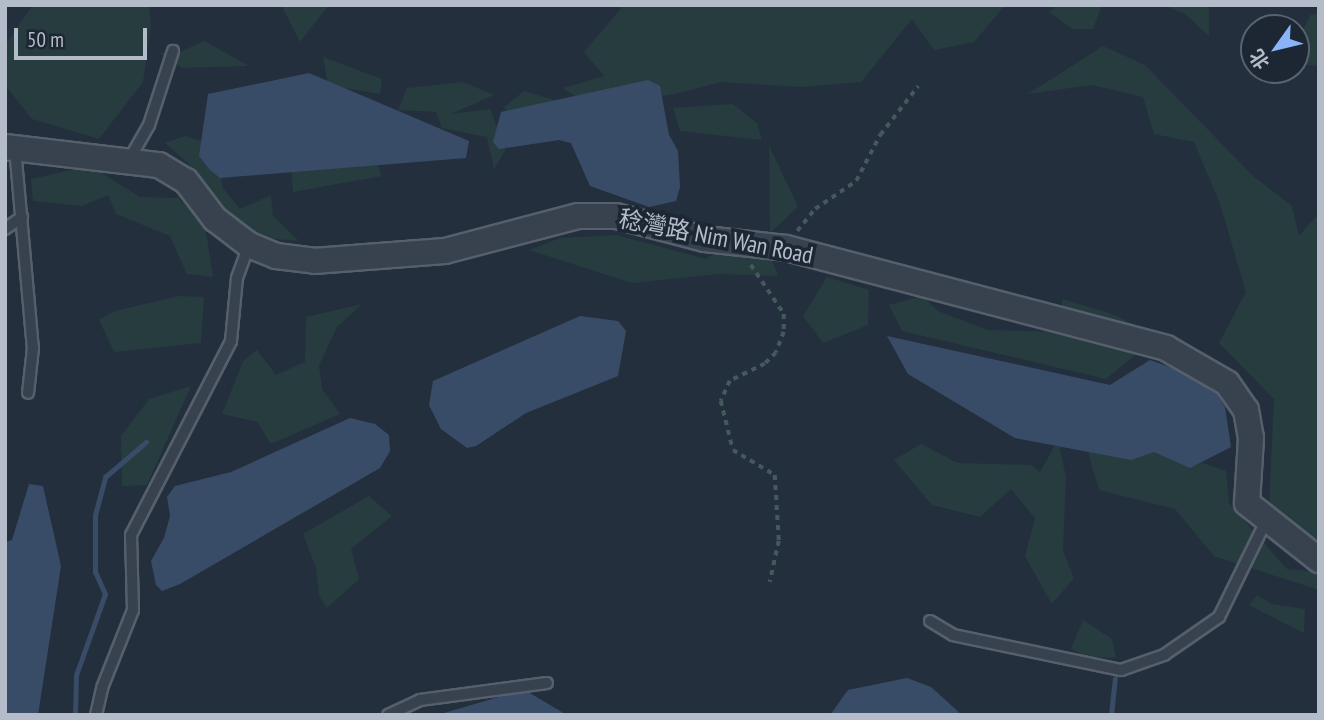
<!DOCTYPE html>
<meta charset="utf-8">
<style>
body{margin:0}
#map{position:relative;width:1324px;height:720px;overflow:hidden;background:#242f3e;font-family:"PT Sans Narrow","Noto Sans SC",sans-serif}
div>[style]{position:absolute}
.green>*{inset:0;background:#263c3f}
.water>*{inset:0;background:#394c67}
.stream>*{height:5px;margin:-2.5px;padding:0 2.5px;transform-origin:2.5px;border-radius:2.5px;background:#394c67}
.path>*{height:3.5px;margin-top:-1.75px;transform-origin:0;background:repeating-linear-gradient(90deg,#44595c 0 5px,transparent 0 10px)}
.roads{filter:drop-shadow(2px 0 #565f6c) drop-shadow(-2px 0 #565f6c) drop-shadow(0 2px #565f6c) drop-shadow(0 -2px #565f6c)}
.service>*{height:10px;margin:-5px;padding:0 5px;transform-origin:5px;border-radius:5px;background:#38414e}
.tertiary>*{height:24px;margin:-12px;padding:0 12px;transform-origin:12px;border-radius:12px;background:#38414e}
span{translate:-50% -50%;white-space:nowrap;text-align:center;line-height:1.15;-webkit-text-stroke:7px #1d2633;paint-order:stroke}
.street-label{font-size:24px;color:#b4bcc9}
.frame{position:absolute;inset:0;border:7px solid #b4bcc9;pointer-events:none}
.north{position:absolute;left:1240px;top:14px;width:70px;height:70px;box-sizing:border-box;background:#1d2633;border:2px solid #59626f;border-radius:50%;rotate:236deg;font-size:19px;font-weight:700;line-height:28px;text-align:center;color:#b4bcc9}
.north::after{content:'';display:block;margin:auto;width:24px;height:32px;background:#8ab4f8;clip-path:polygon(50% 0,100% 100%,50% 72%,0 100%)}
.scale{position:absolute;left:14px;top:28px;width:133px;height:32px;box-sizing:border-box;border:4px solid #b4bcc9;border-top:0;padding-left:9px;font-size:21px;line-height:24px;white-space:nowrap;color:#b4bcc9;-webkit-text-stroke:5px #1d2633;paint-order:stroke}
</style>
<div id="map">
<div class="green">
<div style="clip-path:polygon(33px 5px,149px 5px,151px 28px,143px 82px,99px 139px,32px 119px,5px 85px,5px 45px)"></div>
<div style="clip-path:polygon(281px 5px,329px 5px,300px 42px)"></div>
<div style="clip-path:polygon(624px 5px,1005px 5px,974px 42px,934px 50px,912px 19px,861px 82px,802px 87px,721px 82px,675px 94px,590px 106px,563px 88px,604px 76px,584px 52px)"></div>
<div style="clip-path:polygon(1057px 5px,1102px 5px,1093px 29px,1072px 29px,1049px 12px)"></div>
<div style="clip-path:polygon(1164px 5px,1209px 5px,1209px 36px,1185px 14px)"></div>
<div style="clip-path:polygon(1319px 14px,1319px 66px,1296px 64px,1296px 44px,1310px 15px)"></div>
<div style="clip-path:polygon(204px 41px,249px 66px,182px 68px,160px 53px,182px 51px)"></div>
<div style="clip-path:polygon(1103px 46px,1145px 65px,1253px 176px,1292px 206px,1299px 236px,1319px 213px,1319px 544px,1269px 505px,1274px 399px,1219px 343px,1246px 292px,1220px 204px,1194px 142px,1154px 134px,1143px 97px,1092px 85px,1028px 94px)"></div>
<div style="clip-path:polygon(323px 57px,382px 79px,380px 94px,328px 85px)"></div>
<div style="clip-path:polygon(463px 82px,494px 95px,451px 114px,490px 109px,506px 149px,494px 169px,487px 137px,442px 128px,436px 112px,398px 110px,407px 88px)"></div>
<div style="clip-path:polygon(524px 91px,561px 102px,545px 131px,503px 108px)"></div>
<div style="clip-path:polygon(733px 104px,757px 123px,762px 140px,680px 131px,673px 108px)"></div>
<div style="clip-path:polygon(185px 136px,214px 145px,223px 188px,240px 209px,271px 195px,273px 216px,299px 241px,230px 235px,189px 164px,165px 143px)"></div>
<div style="clip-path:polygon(769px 145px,798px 207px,770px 233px)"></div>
<div style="clip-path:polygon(376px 162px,382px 176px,293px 192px,291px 169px)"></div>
<div style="clip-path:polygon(90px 166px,140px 197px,178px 198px,205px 225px,213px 277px,187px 274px,170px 236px,116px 214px,108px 195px,82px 206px,33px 201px,31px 179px)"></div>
<div style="clip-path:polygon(616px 235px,706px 259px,717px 252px,769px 253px,778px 276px,719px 274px,632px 283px,529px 250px,560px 238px)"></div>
<div style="clip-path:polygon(827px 277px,869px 290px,868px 325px,823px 343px,803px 316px)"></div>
<div style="clip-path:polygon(179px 296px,204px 297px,201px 343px,114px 352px,99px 320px,115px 311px)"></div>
<div style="clip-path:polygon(922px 296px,938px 311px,987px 330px,1062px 332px,1062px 299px,1115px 315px,1157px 337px,1106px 379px,902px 331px,889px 305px)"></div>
<div style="clip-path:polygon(362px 304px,337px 327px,319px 366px,322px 389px,340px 414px,271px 444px,257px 422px,222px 414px,243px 361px,257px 350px,276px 375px,305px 362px,306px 317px)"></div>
<div style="clip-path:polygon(191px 386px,147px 485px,122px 486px,121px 436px,149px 399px)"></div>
<div style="clip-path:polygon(1058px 440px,1066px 477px,1063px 551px,1074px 578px,1052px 604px,1025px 556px,1035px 518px,1011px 489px,980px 517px,932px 505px,894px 460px,921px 444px,958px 463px,1031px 465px,1040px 472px)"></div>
<div style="clip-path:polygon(1141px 442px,1226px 471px,1229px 503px,1287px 569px,1318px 572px,1319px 590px,1214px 556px,1175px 509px,1099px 490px,1086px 445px)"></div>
<div style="clip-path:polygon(369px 496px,392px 516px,351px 549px,359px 579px,327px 608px,319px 596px,316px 568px,303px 534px)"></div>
<div style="clip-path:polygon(1257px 595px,1272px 604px,1305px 609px,1304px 633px,1249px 605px)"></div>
<div style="clip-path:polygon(1083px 620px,1112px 639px,1116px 658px,1088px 657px,1071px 649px)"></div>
</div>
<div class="water">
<div style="clip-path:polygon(309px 73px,469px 141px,466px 158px,220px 178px,210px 170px,199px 156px,208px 94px)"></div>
<div style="clip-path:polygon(648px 80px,660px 86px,669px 135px,678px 151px,680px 187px,676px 201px,649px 207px,590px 186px,571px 143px,559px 140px,499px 149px,493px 142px,501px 112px)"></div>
<div style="clip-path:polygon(580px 316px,618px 321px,626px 331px,618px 376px,526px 413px,476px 446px,467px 448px,441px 429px,429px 405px,433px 381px)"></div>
<div style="clip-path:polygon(887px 336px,1110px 385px,1150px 360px,1208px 381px,1225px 407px,1231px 447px,1190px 468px,1154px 452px,1131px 460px,1015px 438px,908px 374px)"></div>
<div style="clip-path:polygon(350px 418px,375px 424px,389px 435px,390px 451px,380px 468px,180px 584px,162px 591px,156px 585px,151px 561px,164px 538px,170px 516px,167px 497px,175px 486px,231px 472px)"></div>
<div style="clip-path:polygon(29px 484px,43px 486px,61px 566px,38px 715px,5px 715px,5px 542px,12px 540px)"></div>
<div style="clip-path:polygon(907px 678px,931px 687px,962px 715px,830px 715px,848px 690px)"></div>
<div style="clip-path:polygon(528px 692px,567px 715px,437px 715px,513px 693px)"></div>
</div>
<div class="stream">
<div style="left:75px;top:715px;width:40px;rotate:-88.6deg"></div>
<div style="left:76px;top:675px;width:86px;rotate:-70.3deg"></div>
<div style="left:105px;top:594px;width:24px;rotate:-114deg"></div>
<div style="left:95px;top:572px;width:57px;rotate:-90deg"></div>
<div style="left:95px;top:515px;width:39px;rotate:-75deg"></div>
<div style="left:105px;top:477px;width:54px;rotate:-40.5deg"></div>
<div style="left:1111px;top:715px;width:37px;rotate:-84deg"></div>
</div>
<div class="path">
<div style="left:797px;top:231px;width:28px;rotate:-51deg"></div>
<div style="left:815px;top:209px;width:50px;rotate:-34.3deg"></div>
<div style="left:856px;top:181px;width:52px;rotate:-62.4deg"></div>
<div style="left:880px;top:135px;width:62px;rotate:-52.2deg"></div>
<div style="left:751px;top:265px;width:59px;rotate:56deg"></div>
<div style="left:784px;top:314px;width:18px;rotate:90deg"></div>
<div style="left:784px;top:332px;width:22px;rotate:111deg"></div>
<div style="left:776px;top:353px;width:16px;rotate:135deg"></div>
<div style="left:765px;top:364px;width:39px;rotate:154deg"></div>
<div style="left:730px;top:381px;width:22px;rotate:114deg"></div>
<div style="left:721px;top:401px;width:50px;rotate:76.2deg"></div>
<div style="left:733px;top:450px;width:49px;rotate:30.8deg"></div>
<div style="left:775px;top:475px;width:66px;rotate:86.5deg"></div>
<div style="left:779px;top:541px;width:42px;rotate:102.4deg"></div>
</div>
<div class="roads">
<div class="service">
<div style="left:15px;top:148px;width:201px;rotate:84.9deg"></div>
<div style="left:33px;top:348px;width:45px;rotate:96.3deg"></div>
<div style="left:129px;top:160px;width:40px;rotate:-60.3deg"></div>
<div style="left:149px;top:125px;width:78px;rotate:-72deg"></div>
<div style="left:5px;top:229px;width:21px;rotate:-35deg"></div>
<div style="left:930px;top:621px;width:27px;rotate:31deg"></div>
<div style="left:953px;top:635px;width:172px;rotate:11.8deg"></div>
<div style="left:1121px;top:670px;width:46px;rotate:-19.2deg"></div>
<div style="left:1164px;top:655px;width:67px;rotate:-34.6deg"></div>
<div style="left:1219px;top:617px;width:107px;rotate:-63.9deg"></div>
<div style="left:96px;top:715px;width:28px;rotate:-77deg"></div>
<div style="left:102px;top:688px;width:84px;rotate:-68.3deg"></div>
<div style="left:133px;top:610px;width:75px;rotate:-91.5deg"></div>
<div style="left:131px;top:535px;width:218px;rotate:-62.7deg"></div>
<div style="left:231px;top:341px;width:63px;rotate:-84.6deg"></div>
<div style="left:237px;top:278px;width:35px;rotate:-70deg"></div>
<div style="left:388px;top:715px;width:35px;rotate:-25deg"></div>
<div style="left:420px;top:700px;width:128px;rotate:-7.6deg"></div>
</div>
<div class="tertiary">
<div style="left:5px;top:147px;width:155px;rotate:6.7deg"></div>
<div style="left:159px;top:165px;width:31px;rotate:31deg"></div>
<div style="left:186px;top:181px;width:48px;rotate:52.7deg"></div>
<div style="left:215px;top:219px;width:43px;rotate:37.4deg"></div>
<div style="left:249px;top:245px;width:29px;rotate:22deg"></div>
<div style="left:276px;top:256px;width:38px;rotate:7deg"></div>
<div style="left:314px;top:261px;width:131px;rotate:-4.4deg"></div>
<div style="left:445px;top:251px;width:138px;rotate:-14.7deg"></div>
<div style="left:578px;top:216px;width:38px"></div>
<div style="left:616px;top:216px;width:92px;rotate:14.5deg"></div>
<div style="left:705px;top:239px;width:81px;rotate:6.3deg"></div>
<div style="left:786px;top:248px;width:393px;rotate:14.7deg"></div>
<div style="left:1166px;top:348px;width:70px;rotate:29.8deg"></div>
<div style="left:1227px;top:383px;width:33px;rotate:55deg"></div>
<div style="left:1246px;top:410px;width:28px;rotate:80deg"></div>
<div style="left:1251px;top:438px;width:65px;rotate:93.5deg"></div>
<div style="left:1247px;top:503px;width:92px;rotate:38.4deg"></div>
</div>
</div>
<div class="street-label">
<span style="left:716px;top:237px;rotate:11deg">稔灣路 Nim Wan Road</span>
</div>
<div class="frame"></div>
<div class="north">北</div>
<div class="scale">50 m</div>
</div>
